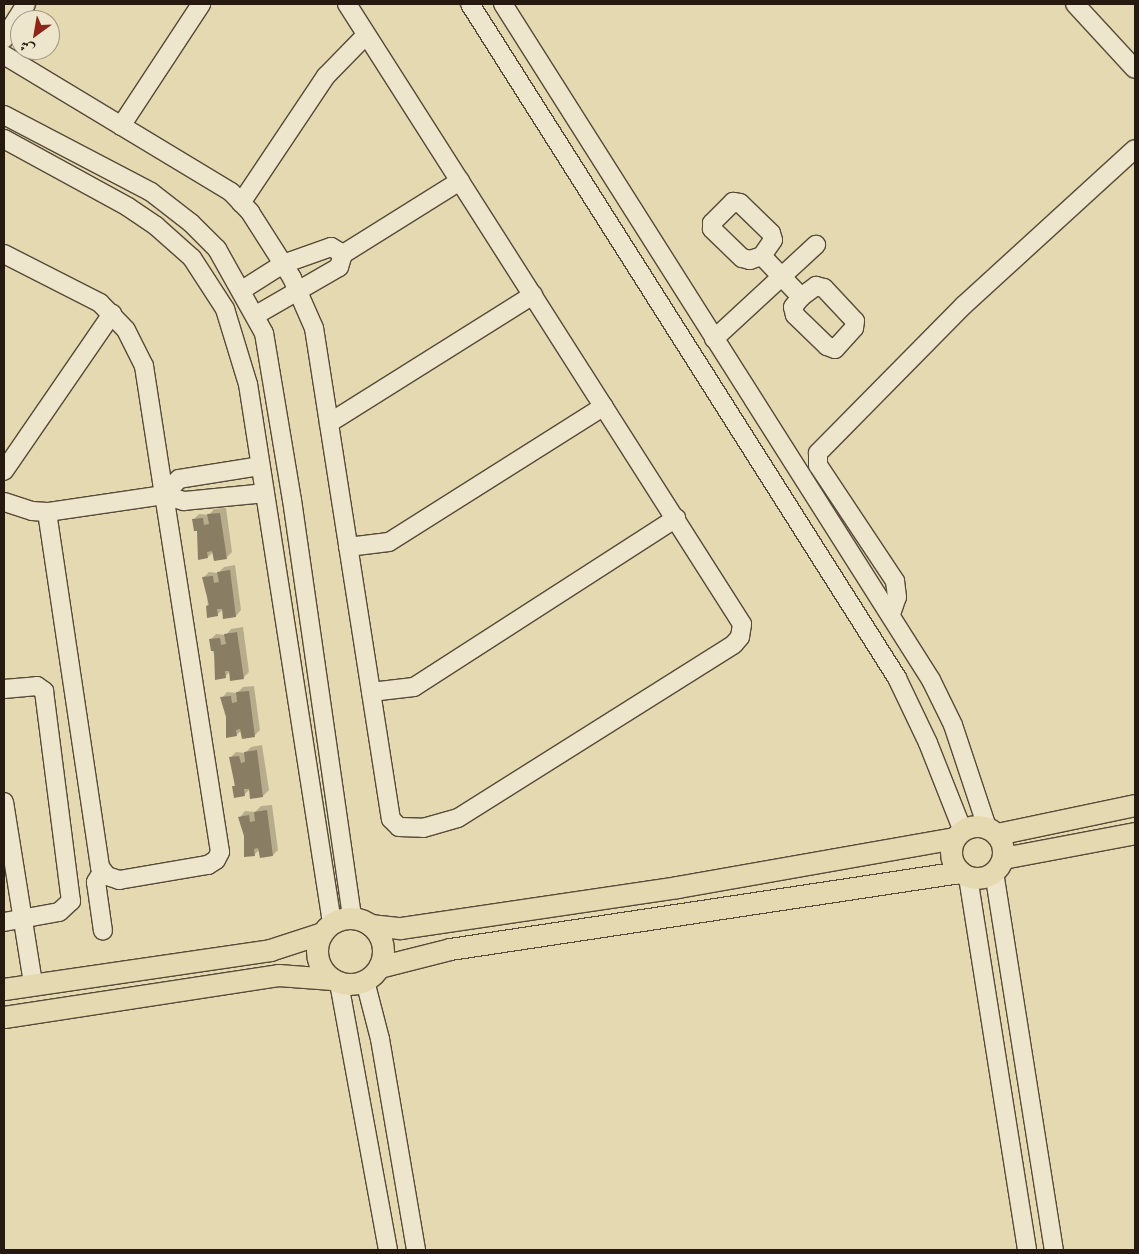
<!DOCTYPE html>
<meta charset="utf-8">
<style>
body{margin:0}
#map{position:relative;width:1139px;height:1254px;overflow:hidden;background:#e5d9b1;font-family:"Libre Bodoni",Amiri,serif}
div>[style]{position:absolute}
.shadow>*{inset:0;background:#0003}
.building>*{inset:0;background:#897d64}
.roads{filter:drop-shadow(1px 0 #564a38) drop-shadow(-1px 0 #564a38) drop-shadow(0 1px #564a38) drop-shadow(0 -1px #564a38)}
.minor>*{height:18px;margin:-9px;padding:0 9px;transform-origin:9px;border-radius:9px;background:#eee6cc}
.major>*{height:21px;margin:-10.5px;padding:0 10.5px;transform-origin:10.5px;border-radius:10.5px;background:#e5d9b1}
.major>.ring{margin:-10.5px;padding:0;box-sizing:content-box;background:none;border:21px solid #e5d9b1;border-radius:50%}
span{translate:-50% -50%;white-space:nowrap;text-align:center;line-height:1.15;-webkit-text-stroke:4px #eee6cc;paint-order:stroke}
.frame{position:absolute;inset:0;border:5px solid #261a10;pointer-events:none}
.north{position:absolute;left:10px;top:10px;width:50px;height:50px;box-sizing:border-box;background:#eee6cc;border:1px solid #9e9481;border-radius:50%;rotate:212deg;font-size:14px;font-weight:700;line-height:20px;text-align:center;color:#261a10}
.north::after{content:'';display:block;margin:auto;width:18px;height:22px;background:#8f2418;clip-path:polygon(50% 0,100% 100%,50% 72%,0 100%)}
</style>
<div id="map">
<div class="shadow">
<div style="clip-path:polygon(226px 508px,232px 552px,226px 558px,214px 551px,208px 557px,199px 558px,198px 529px,193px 520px,199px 514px,209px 515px,214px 509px)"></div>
<div style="clip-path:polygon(235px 565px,241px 610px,236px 616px,224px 617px,223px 609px,217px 615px,208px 616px,207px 587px,205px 588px,203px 578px,209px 572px,218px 573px,224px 567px)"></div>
<div style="clip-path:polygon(243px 627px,249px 672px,243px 678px,230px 671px,225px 677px,216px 678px,217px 666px,210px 640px,216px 634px,226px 635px,231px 629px)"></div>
<div style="clip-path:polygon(254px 686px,260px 730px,254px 736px,242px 730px,236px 735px,222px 698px,227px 692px,237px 693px,243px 687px)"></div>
<div style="clip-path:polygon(262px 745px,269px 790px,263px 796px,251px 797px,250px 789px,244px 795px,235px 796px,234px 768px,230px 758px,236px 752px,245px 753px,251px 747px)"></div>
<div style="clip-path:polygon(272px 805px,278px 850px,273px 855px,260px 849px,254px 855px,240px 817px,245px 811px,255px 812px,261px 806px)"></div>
</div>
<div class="building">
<div style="clip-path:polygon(220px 513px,227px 559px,214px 561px,212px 551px,207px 552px,208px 558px,198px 560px,197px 531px,194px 531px,192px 519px,203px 518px,204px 525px,209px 524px,207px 514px)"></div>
<div style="clip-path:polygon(230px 570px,236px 617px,223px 619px,222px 609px,217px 609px,218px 616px,207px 618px,206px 606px,209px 605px,202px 577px,213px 576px,214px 583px,219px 582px,217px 572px)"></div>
<div style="clip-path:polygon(237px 632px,244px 679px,230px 681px,229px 671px,225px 671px,226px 678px,215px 680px,214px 651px,211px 651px,209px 639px,220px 638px,221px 645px,226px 644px,224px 634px)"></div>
<div style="clip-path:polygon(249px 691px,255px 737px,242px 739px,240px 729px,236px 730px,237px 736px,226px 738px,226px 717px,220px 697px,231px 696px,232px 703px,237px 702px,236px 692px)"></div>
<div style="clip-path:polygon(257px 750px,263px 797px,250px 799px,249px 789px,244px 789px,245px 796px,234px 798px,232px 786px,235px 786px,229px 757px,239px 756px,241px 763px,245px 762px,244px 752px)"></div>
<div style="clip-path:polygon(267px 810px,273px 856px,260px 858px,258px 848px,254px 849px,255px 856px,244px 857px,244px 836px,238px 817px,249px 815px,250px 822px,255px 821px,254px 812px)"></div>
</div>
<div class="roads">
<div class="minor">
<div style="left:470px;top:4px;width:798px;rotate:57.64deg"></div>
<div style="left:897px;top:678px;width:72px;rotate:64.5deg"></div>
<div style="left:928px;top:743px;width:92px;rotate:68.4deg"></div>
<div style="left:503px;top:4px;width:800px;rotate:57.66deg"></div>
<div style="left:931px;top:680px;width:50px;rotate:63.9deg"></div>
<div style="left:953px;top:725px;width:108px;rotate:71.6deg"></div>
<div style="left:1075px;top:4px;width:88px;rotate:47.3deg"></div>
<div style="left:4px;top:39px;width:41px;rotate:-57.8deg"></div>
<div style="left:4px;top:55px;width:265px;rotate:31.1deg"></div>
<div style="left:231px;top:192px;width:28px;rotate:46deg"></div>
<div style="left:250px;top:212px;width:78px;rotate:57.5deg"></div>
<div style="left:292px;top:278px;width:55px;rotate:66.3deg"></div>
<div style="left:314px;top:328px;width:497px;rotate:81.1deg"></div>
<div style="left:391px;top:819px;width:11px;rotate:45deg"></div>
<div style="left:399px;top:827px;width:24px;rotate:2deg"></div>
<div style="left:423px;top:828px;width:36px;rotate:-16deg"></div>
<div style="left:458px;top:818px;width:326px;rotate:-32.2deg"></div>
<div style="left:734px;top:644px;width:9px;rotate:-49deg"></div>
<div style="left:740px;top:637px;width:13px;rotate:-81deg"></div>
<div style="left:742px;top:624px;width:735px;rotate:-122.5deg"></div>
<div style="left:4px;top:115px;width:166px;rotate:27.6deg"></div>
<div style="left:151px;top:192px;width:51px;rotate:37.8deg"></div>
<div style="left:191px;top:223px;width:37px;rotate:45deg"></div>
<div style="left:217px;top:249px;width:96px;rotate:60.8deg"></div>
<div style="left:264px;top:333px;width:169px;rotate:80.5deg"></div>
<div style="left:292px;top:500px;width:422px;rotate:81.8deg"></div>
<div style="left:121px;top:126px;width:146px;rotate:-56.7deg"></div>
<div style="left:4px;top:139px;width:141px;rotate:28.7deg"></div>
<div style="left:128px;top:207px;width:34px;rotate:34deg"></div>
<div style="left:156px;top:226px;width:48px;rotate:41.6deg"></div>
<div style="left:192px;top:258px;width:61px;rotate:57.1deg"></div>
<div style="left:225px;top:309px;width:78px;rotate:73deg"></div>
<div style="left:248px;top:384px;width:546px;rotate:81.14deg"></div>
<div style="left:733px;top:202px;width:7px;rotate:8deg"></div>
<div style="left:740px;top:203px;width:43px;rotate:44.1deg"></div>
<div style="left:771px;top:233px;width:7px;rotate:74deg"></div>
<div style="left:773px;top:240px;width:19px;rotate:125deg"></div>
<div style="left:762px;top:256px;width:13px;rotate:162deg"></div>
<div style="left:750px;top:260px;width:8px;rotate:-166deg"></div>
<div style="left:742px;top:258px;width:42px;rotate:-136deg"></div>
<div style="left:712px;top:229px;width:6px;rotate:-90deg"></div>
<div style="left:712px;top:223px;width:30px;rotate:-45deg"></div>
<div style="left:241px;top:203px;width:153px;rotate:-56.2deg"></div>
<div style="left:326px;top:76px;width:57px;rotate:-45.7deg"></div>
<div style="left:4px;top:254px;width:108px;rotate:27deg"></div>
<div style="left:100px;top:303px;width:37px;rotate:46deg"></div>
<div style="left:126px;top:330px;width:40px;rotate:63.4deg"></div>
<div style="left:144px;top:366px;width:131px;rotate:81.2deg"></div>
<div style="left:164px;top:495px;width:118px;rotate:171.7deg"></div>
<div style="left:47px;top:512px;width:15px;rotate:-176deg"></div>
<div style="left:32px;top:511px;width:29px;rotate:-162deg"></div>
<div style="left:762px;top:256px;width:57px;rotate:46.4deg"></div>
<div style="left:816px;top:286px;width:8px;rotate:14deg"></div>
<div style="left:824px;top:288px;width:45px;rotate:46.8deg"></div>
<div style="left:855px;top:321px;width:7px;rotate:98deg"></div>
<div style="left:854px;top:328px;width:28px;rotate:132deg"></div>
<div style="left:835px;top:349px;width:9px;rotate:-159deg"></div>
<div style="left:827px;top:346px;width:45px;rotate:-135.9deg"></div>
<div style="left:795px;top:315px;width:8px;rotate:-104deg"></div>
<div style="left:793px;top:307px;width:13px;rotate:-51deg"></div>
<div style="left:801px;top:297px;width:19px;rotate:-36deg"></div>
<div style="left:242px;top:290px;width:49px;rotate:-32.4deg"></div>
<div style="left:283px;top:264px;width:51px;rotate:-19.5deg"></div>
<div style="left:331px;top:247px;width:14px;rotate:30deg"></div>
<div style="left:256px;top:315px;width:96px;rotate:-30deg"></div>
<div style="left:339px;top:267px;width:14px;rotate:-73deg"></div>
<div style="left:343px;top:254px;width:138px;rotate:-32deg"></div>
<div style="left:714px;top:339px;width:139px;rotate:-42.7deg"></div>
<div style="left:329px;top:423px;width:241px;rotate:-32.1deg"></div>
<div style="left:4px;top:471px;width:191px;rotate:-55.5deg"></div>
<div style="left:164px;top:495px;width:21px;rotate:17deg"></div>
<div style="left:184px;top:501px;width:81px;rotate:-5.6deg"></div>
<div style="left:47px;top:512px;width:359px;rotate:81.5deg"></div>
<div style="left:100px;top:867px;width:11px;rotate:52deg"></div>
<div style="left:107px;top:876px;width:13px;rotate:18deg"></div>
<div style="left:119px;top:880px;width:90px;rotate:-9.6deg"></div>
<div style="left:208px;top:865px;width:9px;rotate:-32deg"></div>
<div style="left:216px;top:860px;width:9px;rotate:-63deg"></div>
<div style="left:220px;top:852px;width:361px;rotate:-98.9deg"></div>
<div style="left:164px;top:495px;width:22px;rotate:-47deg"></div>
<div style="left:179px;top:479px;width:82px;rotate:-9.1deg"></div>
<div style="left:348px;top:547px;width:41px;rotate:-7deg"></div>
<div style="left:389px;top:542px;width:254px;rotate:-32.3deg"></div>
<div style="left:891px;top:614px;width:18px;rotate:-71deg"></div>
<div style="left:897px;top:597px;width:16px;rotate:-97deg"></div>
<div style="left:895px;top:581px;width:139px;rotate:-123.6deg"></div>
<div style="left:818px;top:465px;width:12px;rotate:-90deg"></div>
<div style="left:818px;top:453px;width:208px;rotate:-45.4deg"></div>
<div style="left:964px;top:305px;width:231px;rotate:-42.4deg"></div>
<div style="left:4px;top:689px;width:33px;rotate:-5deg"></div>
<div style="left:37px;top:686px;width:9px;rotate:36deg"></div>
<div style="left:44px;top:691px;width:212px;rotate:82.7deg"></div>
<div style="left:71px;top:901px;width:16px;rotate:137deg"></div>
<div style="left:59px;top:912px;width:56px;rotate:169.7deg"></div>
<div style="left:371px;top:692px;width:43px;rotate:-6.6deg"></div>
<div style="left:414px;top:687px;width:312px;rotate:-32.8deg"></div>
<div style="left:4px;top:802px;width:184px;rotate:80.9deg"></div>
<div style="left:102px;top:872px;width:12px;rotate:121deg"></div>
<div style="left:96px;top:882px;width:49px;rotate:81.9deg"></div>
<div style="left:994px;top:872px;width:383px;rotate:81deg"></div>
<div style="left:968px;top:877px;width:378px;rotate:81deg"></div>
<div style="left:365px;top:981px;width:60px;rotate:75.5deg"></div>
<div style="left:380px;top:1039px;width:214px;rotate:80.3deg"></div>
<div style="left:339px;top:983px;width:271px;rotate:79.6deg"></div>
</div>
<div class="major">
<div class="ring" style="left:951px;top:826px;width:31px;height:31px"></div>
<div style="left:997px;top:834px;width:141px;rotate:-11.9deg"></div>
<div style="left:1003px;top:858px;width:134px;rotate:-10.7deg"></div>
<div class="ring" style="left:317px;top:918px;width:45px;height:45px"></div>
<div style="left:370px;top:925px;width:30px;rotate:6deg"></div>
<div style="left:400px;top:928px;width:280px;rotate:-8.4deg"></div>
<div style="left:677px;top:887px;width:281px;rotate:-10deg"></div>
<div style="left:379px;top:967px;width:73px;rotate:-14.2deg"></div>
<div style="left:450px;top:949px;width:516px;rotate:-8.59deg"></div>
<div style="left:4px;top:989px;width:269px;rotate:-8.3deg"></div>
<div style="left:270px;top:950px;width:55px;rotate:-18.1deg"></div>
<div style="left:4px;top:1017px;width:277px;rotate:-8.7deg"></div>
<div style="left:278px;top:975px;width:54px;rotate:4.2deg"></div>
</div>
</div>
<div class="frame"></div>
<div class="north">ش</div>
</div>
